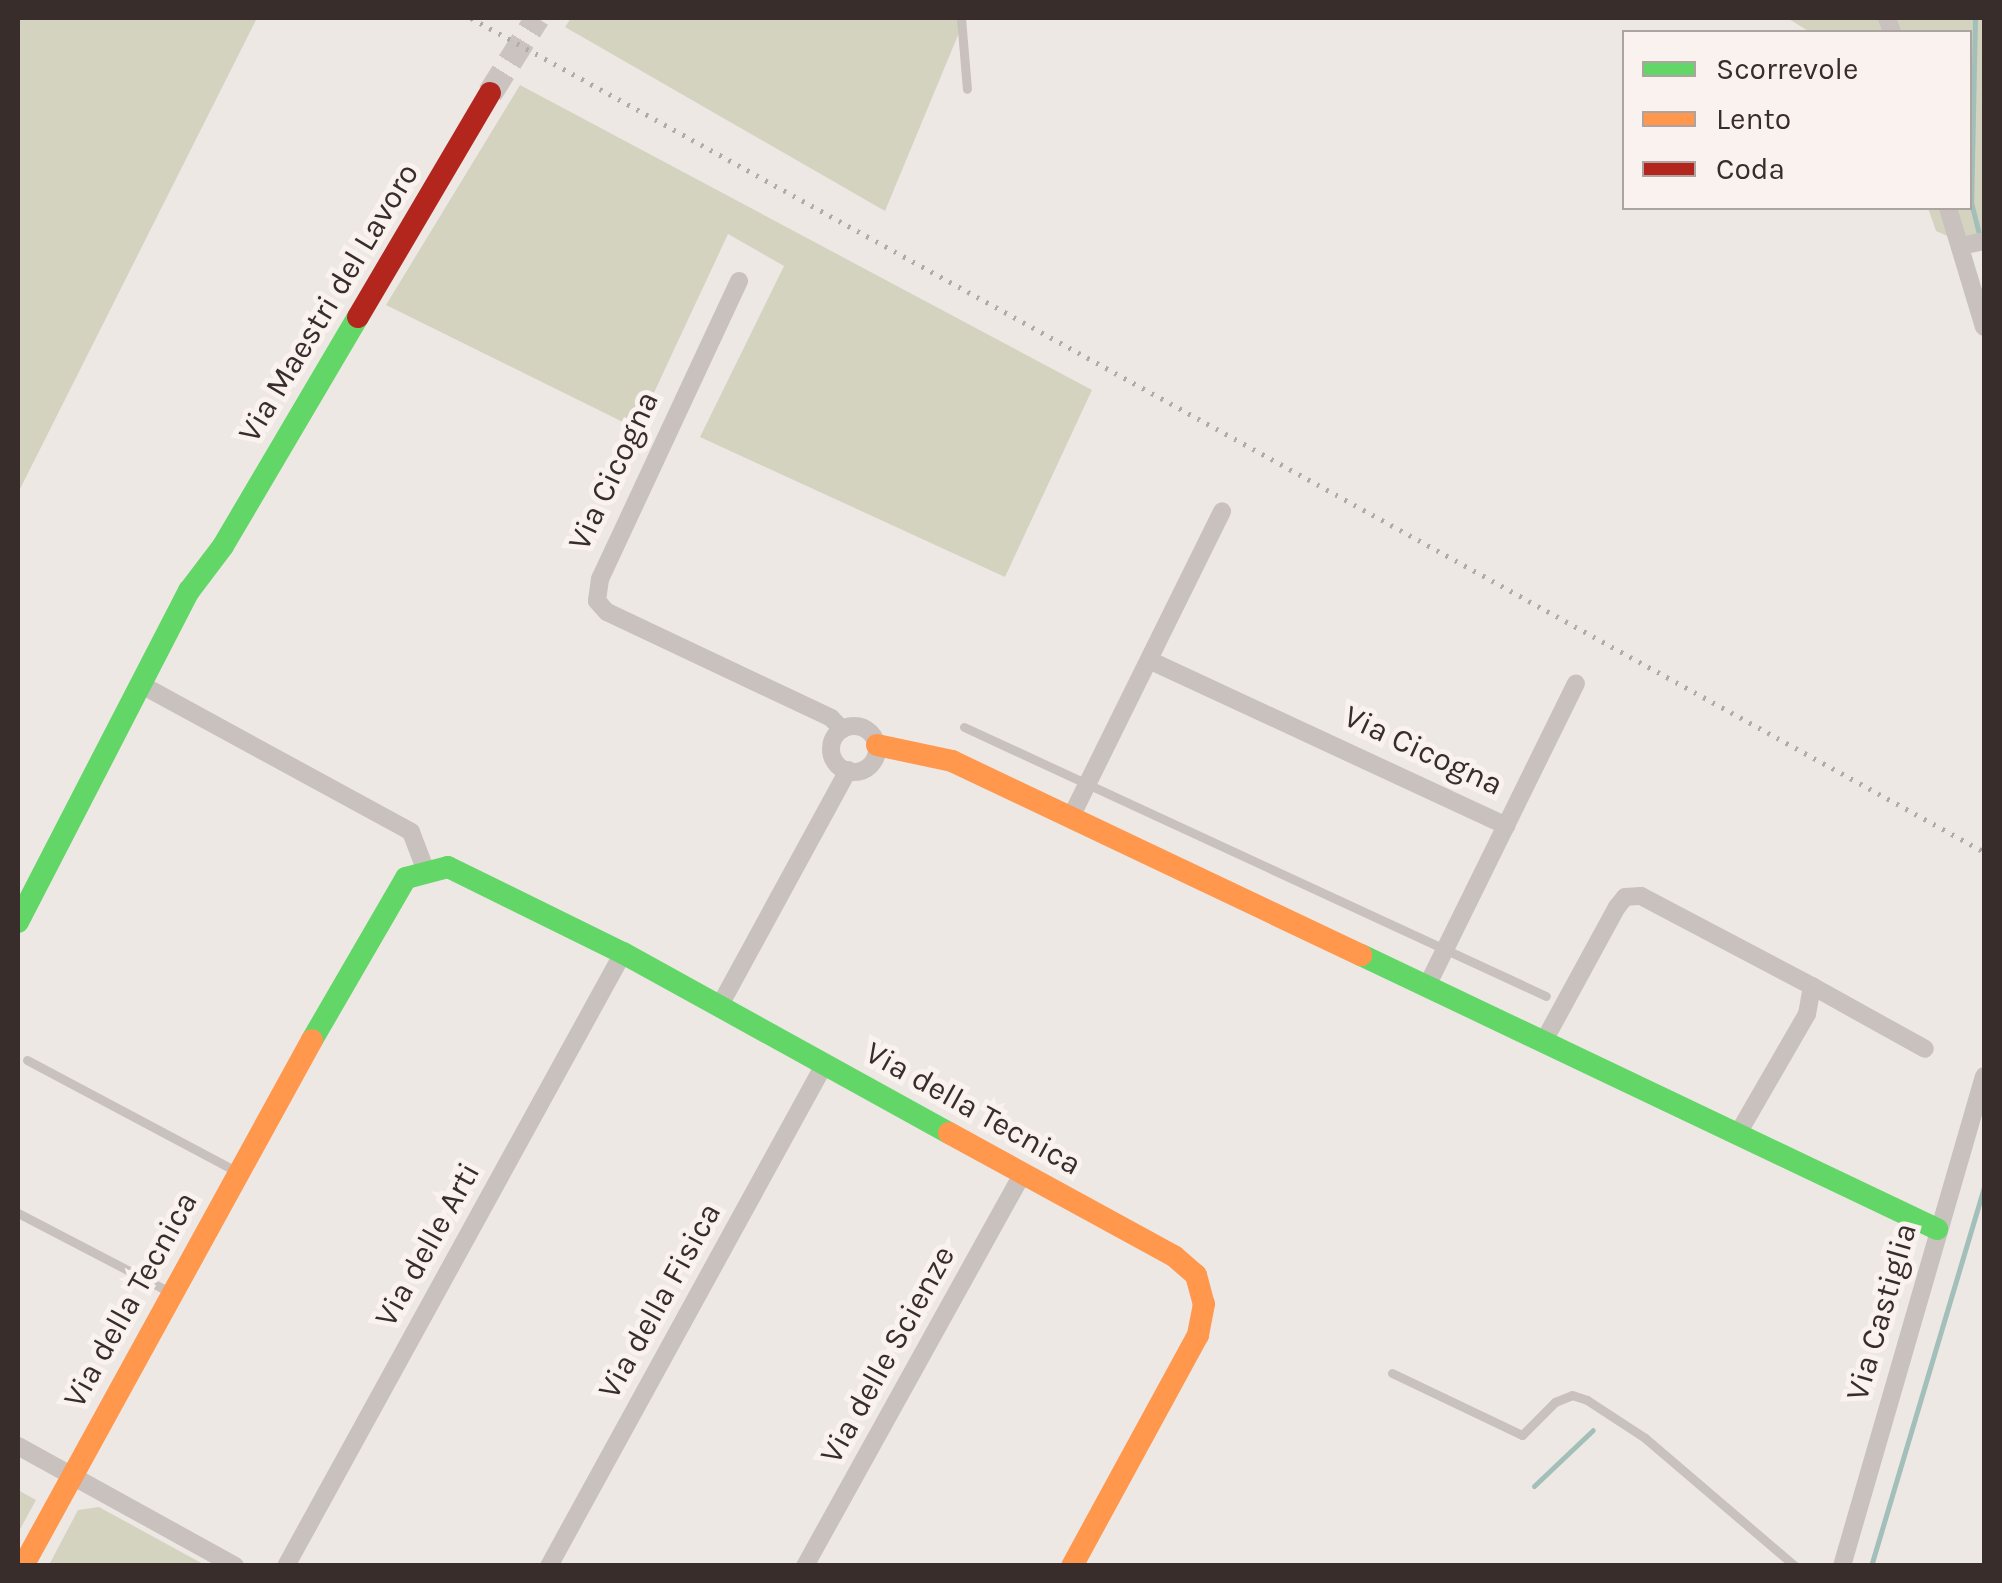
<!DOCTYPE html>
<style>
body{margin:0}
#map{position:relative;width:2002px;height:1583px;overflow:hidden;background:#eee8e5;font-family:Karla,sans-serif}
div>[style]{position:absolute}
.green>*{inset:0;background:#d3d3c0}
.stream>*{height:5px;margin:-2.5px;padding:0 2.5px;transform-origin:2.5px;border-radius:2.5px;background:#a2bfb9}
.secondary-tunnel>*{height:25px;margin-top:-12.5px;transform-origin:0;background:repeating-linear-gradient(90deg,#cac3c0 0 25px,transparent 0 37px)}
.lane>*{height:9px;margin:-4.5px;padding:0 4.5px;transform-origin:4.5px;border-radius:4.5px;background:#c8c1be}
.street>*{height:18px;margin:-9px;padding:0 9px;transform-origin:9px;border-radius:9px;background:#c8c1be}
.street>.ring{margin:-9px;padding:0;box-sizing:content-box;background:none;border:18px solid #c8c1be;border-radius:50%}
.fast>*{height:22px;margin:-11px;padding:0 11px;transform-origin:11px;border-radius:11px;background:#63d668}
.slow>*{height:22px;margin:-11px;padding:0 11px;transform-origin:11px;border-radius:11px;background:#ff974d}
.jam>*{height:22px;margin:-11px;padding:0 11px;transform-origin:11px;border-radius:11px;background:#b3261e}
.rail>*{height:5px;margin-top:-2.5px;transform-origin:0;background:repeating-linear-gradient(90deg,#b0aaa8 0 2.5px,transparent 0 10.5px)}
span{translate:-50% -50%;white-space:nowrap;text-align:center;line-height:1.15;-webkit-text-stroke:10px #faf2ee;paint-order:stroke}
.street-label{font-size:32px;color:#392d2c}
.frame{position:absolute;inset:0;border:20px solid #392d2c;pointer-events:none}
.legend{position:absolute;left:1622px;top:30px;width:350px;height:180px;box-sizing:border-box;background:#faf2ee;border:2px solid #ada3a0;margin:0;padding:12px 18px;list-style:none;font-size:30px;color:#392d2c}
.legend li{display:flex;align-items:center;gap:20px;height:50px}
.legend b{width:50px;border:2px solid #ada3a0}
</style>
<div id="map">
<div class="green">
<div style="clip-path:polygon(18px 18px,257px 18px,18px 493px)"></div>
<div style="clip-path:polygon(571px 18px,960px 18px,961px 28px,885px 211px,565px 27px)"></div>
<div style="clip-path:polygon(1787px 18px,1984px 18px,1984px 242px,1970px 246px,1936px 231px,1928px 208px,1970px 208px,1970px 32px,1810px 32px)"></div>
<div style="clip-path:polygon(520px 85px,1092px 390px,1005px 577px,700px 437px,784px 266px,728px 234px,637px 429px,386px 305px)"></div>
<div style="clip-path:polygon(18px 1490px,36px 1500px,18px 1533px)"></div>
<div style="clip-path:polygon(99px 1507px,205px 1565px,49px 1565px,78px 1510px)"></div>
</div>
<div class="stream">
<div style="left:1975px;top:18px;width:184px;rotate:91.2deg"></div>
<div style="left:1971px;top:202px;width:36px;rotate:76deg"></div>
<div style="left:1534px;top:1486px;width:81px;rotate:-43.5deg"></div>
<div style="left:1871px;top:1566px;width:395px;rotate:-73.4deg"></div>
</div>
<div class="secondary-tunnel">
<div style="left:490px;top:93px;width:89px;rotate:-57.9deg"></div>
</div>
<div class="lane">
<div style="left:961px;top:18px;width:71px;rotate:85.2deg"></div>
<div style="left:964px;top:727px;width:641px;rotate:24.81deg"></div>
<div style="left:27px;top:1060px;width:237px;rotate:28deg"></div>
<div style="left:18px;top:1213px;width:171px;rotate:27.5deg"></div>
<div style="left:1392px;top:1373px;width:144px;rotate:25.5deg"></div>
<div style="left:1522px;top:1435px;width:47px;rotate:-45deg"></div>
<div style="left:1555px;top:1402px;width:18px;rotate:-22deg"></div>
<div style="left:1572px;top:1395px;width:16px;rotate:18deg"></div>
<div style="left:1587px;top:1400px;width:69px;rotate:33.2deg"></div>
<div style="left:1645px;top:1438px;width:197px;rotate:40.5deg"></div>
</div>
<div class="street">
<div style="left:1887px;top:18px;width:15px;rotate:70deg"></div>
<div style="left:1948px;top:208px;width:124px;rotate:73.2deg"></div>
<div style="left:1961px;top:246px;width:24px;rotate:-12deg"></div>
<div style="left:739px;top:281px;width:329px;rotate:115deg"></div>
<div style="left:600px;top:579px;width:22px;rotate:98deg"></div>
<div style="left:597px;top:601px;width:15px;rotate:48deg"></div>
<div style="left:607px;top:612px;width:248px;rotate:25.3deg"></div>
<div style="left:831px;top:718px;width:16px;rotate:45deg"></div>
<div style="left:1149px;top:660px;width:394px;rotate:24.9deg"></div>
<div style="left:151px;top:690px;width:296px;rotate:28.6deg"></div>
<div style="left:411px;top:832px;width:39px;rotate:69deg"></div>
<div class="ring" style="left:831px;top:726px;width:28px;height:28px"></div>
<div style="left:1071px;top:817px;width:341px;rotate:-63.7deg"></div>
<div style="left:1428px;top:984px;width:335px;rotate:-63.8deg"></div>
<div style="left:1812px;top:986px;width:129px;rotate:29.1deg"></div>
<div style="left:719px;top:1007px;width:270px;rotate:-61.4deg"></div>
<div style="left:1545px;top:1039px;width:150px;rotate:-61.4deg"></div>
<div style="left:1617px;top:907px;width:13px;rotate:-51deg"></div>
<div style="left:1625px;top:897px;width:16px;rotate:-4deg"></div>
<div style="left:1641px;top:896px;width:193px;rotate:27.8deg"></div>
<div style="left:1812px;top:986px;width:28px;rotate:100deg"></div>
<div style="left:1807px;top:1014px;width:140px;rotate:120deg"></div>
<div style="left:18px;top:1446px;width:248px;rotate:28.9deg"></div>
<div style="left:286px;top:1566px;width:700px;rotate:-61.2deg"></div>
<div style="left:549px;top:1566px;width:572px;rotate:-61.24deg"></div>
<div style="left:805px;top:1566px;width:449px;rotate:-61deg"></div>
<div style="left:1842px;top:1566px;width:510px;rotate:-73.84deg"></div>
</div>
<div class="fast">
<div style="left:18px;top:922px;width:373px;rotate:-62.7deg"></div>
<div style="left:189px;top:591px;width:56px;rotate:-52.9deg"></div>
<div style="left:223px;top:546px;width:266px;rotate:-59.5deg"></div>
<div style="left:1361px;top:955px;width:638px;rotate:25.44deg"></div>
<div style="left:312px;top:1040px;width:187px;rotate:-59.9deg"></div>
<div style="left:406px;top:878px;width:43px;rotate:-14.7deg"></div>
<div style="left:448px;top:867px;width:195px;rotate:26.2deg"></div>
<div style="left:623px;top:953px;width:372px;rotate:28.9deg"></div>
</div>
<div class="slow">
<div style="left:877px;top:745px;width:77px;rotate:12deg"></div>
<div style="left:952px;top:761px;width:453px;rotate:25.4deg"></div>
<div style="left:949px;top:1133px;width:256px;rotate:28.7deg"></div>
<div style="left:1174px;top:1256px;width:29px;rotate:41deg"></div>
<div style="left:1196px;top:1275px;width:30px;rotate:75deg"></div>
<div style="left:1204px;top:1304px;width:32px;rotate:101deg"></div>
<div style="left:1198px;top:1335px;width:263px;rotate:118.6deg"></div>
<div style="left:23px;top:1566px;width:600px;rotate:-61.21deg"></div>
</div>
<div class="jam">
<div style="left:358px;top:317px;width:260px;rotate:-59.5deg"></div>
</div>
<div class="rail">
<div style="left:471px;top:18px;width:1728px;rotate:28.86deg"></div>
</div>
<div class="street-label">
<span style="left:329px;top:303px;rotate:-59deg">Via Maestri del Lavoro</span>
<span style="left:614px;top:471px;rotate:-65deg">Via Cicogna</span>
<span style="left:1423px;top:751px;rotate:25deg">Via Cicogna</span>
<span style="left:973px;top:1109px;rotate:29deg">Via della Tecnica</span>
<span style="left:428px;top:1245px;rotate:-61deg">Via delle Arti</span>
<span style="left:131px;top:1300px;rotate:-61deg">Via della Tecnica</span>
<span style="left:660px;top:1301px;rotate:-61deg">Via della Fisica</span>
<span style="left:1882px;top:1312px;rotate:-74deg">Via Castiglia</span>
<span style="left:888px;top:1355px;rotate:-61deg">Via delle Scienze</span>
</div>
<div class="frame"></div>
<ul class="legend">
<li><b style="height:12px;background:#63d668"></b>Scorrevole</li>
<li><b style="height:12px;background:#ff974d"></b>Lento</li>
<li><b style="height:12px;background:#b3261e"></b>Coda</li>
</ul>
</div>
